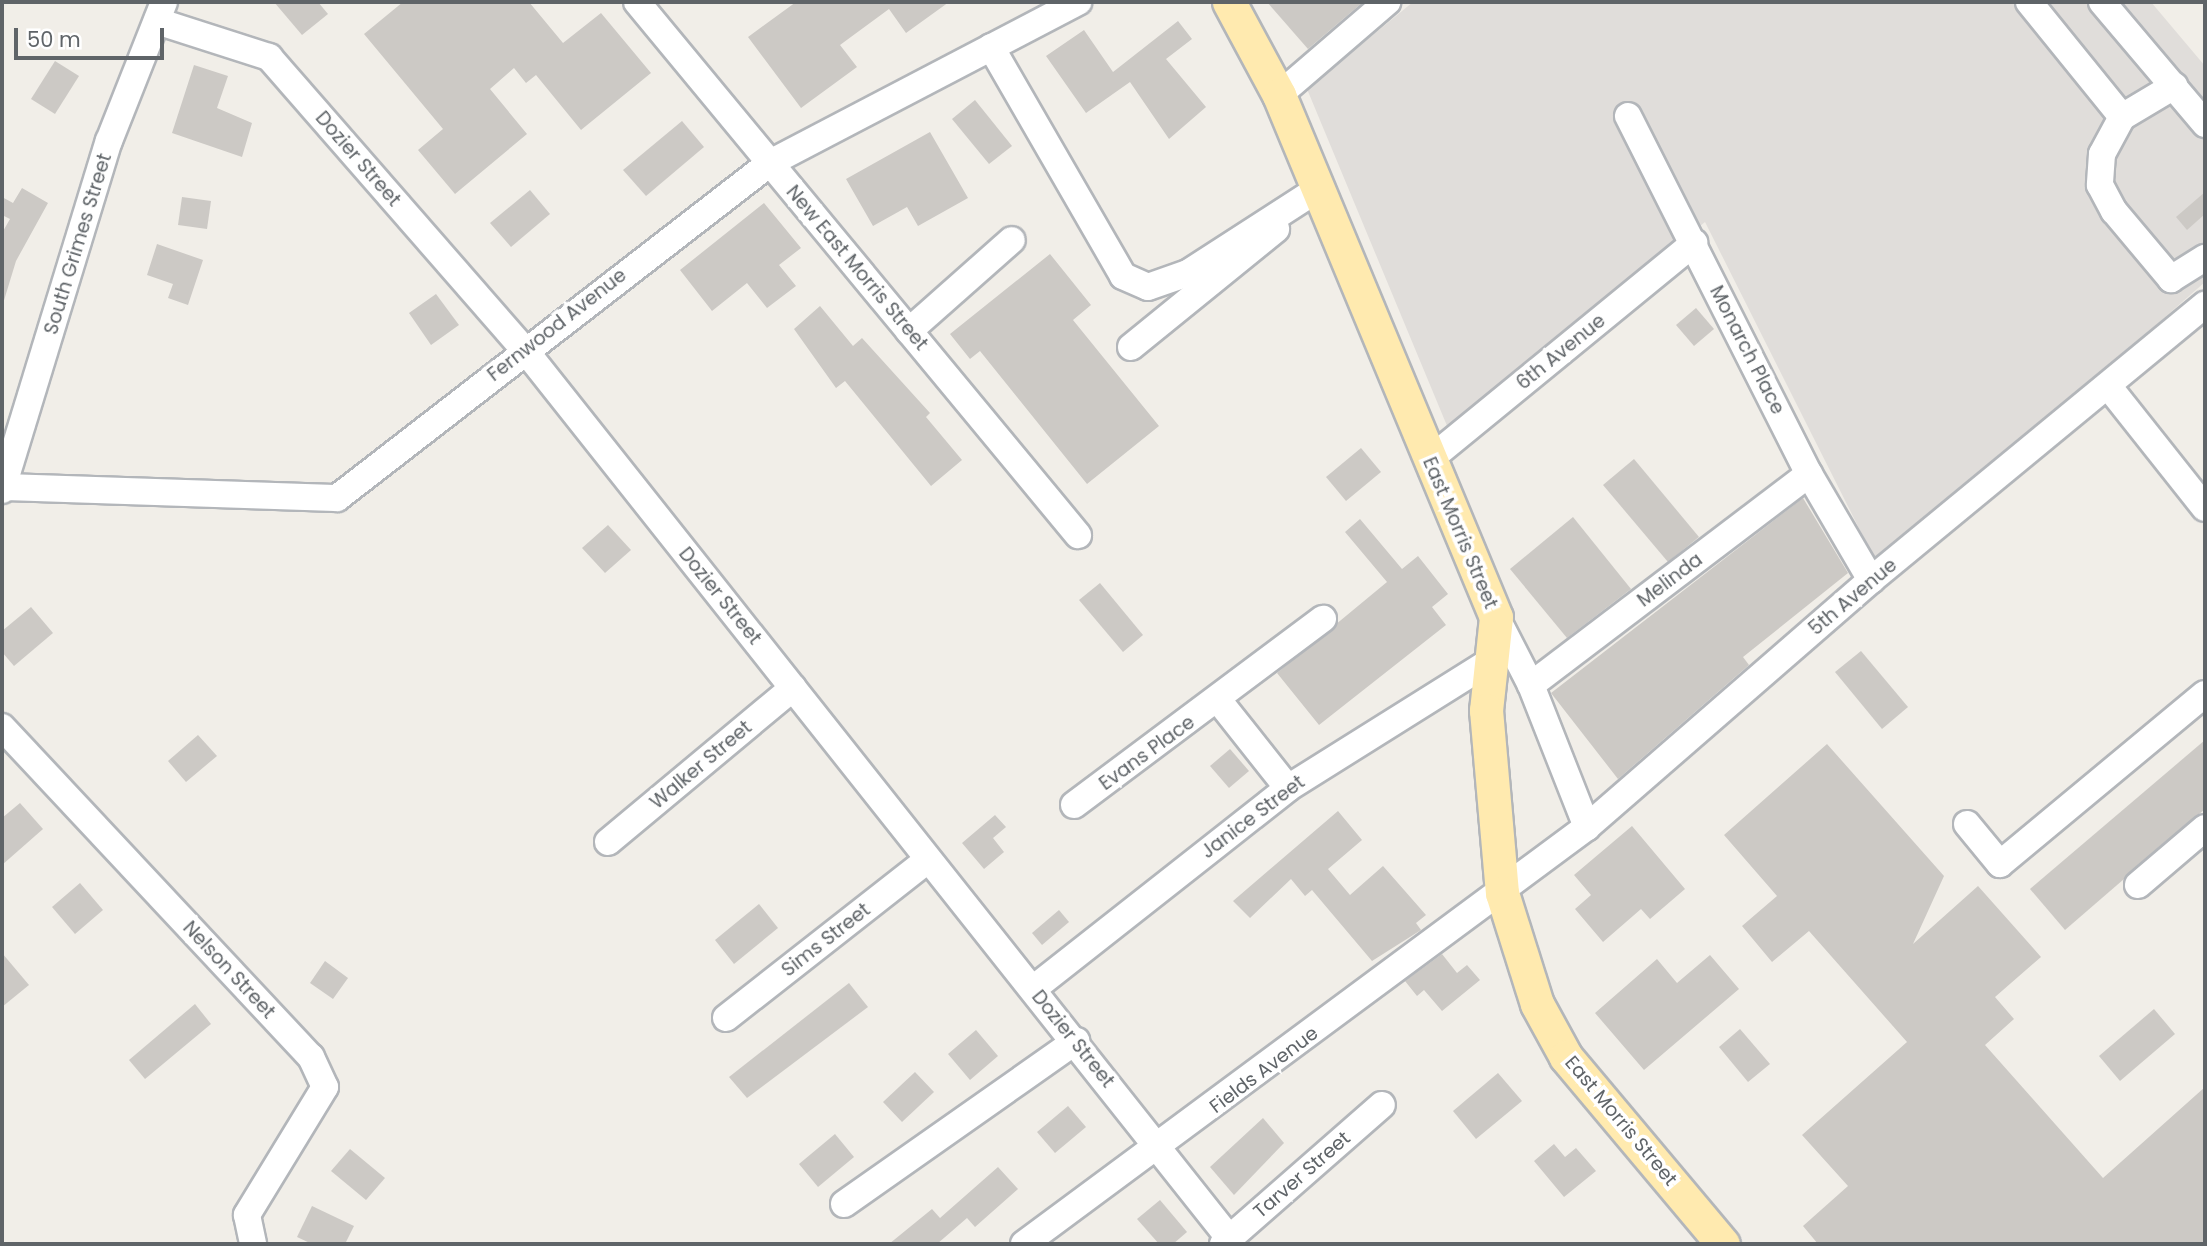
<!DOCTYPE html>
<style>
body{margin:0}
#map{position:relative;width:2207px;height:1246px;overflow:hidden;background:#f1eee8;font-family:Poppins,sans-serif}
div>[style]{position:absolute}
.industrial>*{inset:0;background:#e0ddda}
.building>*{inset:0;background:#ccc9c5}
.roads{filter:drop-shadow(2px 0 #b3b6ba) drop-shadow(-2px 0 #b3b6ba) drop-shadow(0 2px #b3b6ba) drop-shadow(0 -2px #b3b6ba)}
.minor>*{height:26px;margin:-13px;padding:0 13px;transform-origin:13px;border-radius:13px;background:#fff}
.major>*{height:33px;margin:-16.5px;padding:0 16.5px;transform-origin:16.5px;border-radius:16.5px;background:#ffeaaf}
span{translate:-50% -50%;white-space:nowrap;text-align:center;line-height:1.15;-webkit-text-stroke:7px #fff;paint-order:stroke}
.street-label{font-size:19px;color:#5f6468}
.frame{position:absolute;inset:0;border:4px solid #5f6468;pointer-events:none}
.scale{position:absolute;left:14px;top:28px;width:150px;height:32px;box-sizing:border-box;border:4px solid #5f6468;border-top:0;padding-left:9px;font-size:21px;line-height:24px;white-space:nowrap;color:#5f6468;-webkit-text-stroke:5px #fff;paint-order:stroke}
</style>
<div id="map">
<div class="industrial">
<div style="clip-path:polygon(1413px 2px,2151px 2px,2205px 66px,2205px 282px,1879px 568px,1705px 222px,1450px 433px,1307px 89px)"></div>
</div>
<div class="building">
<div style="clip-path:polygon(274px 2px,318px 2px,328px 14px,302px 35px)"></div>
<div style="clip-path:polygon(403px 2px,529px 2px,563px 43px,601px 13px,651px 73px,581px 130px,536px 75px,526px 83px,514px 68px,490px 89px,527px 134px,455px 194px,418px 150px,443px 129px,364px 34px)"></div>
<div style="clip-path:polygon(796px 2px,949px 2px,906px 33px,889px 9px,840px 45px,857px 67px,801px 108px,748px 37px)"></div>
<div style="clip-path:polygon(1267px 2px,1363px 2px,1308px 49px)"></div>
<div style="clip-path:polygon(1178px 21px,1192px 39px,1166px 59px,1206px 107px,1169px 139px,1130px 82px,1086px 113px,1046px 56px,1084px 30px,1113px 72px)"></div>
<div style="clip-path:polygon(55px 61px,79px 76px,55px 114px,31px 99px)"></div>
<div style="clip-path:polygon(194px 65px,228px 76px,217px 108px,252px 123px,242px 157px,172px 133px)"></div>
<div style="clip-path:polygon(975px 100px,1012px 146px,989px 164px,952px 119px)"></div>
<div style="clip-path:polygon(682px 121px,704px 147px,646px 196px,623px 170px)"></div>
<div style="clip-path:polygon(930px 132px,968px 198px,918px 226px,907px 207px,873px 226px,846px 179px)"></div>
<div style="clip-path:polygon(22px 188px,48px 203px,16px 261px,2px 307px,2px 233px,10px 219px,2px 215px,2px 197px,13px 203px)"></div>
<div style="clip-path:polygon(530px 190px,550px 214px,511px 247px,490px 223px)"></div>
<div style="clip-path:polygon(2205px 192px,2205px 214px,2187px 230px,2176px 217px)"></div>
<div style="clip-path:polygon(182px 197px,211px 201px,207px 229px,178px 225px)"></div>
<div style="clip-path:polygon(764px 203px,801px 248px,779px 265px,796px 286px,767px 308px,747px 283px,712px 311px,680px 270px)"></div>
<div style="clip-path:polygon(157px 244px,203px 260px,188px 305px,168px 298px,173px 284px,147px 275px)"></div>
<div style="clip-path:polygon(1050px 254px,1091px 305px,1073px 320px,1159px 426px,1087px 484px,980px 351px,970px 359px,950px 334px)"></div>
<div style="clip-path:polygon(436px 294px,459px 325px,431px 345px,409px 313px)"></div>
<div style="clip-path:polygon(820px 306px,853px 346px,862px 338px,930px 413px,926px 417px,962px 460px,931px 486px,845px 381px,836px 388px,794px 329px)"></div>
<div style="clip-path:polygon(1696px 308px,1714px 329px,1694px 346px,1676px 325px)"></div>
<div style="clip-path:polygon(1361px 448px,1381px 472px,1346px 501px,1326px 477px)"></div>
<div style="clip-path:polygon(1634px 459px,1699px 537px,1668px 562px,1603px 485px)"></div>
<div style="clip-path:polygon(1803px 498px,1848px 573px,1743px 657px,1749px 665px,1618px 779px,1551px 693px)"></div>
<div style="clip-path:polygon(1573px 517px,1631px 589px,1567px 638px,1510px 569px)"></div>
<div style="clip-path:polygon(1360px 519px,1402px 569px,1418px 556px,1448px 594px,1432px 607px,1446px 625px,1319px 725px,1277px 673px,1387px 582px,1345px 532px)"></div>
<div style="clip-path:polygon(608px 525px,631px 550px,605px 573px,582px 548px)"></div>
<div style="clip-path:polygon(1100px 583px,1143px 635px,1123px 652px,1079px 600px)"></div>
<div style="clip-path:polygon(31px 607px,53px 633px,14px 666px,2px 652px,2px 631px)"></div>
<div style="clip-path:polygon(1861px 651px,1908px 707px,1882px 729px,1835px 672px)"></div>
<div style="clip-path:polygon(198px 735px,217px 756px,186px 782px,168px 761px)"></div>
<div style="clip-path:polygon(2205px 740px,2205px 809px,2065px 930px,2030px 889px)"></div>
<div style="clip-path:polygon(1827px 744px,1944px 876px,1913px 944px,1978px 886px,2041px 957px,1995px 997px,2014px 1019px,1985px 1045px,2103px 1178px,2205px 1087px,2205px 1244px,1818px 1244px,1803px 1226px,1848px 1186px,1802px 1135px,1907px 1042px,1809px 931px,1772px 962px,1742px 926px,1777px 896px,1724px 835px)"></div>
<div style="clip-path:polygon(1230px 749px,1249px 771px,1229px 788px,1210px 766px)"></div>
<div style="clip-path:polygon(20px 803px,43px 829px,2px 865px,2px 818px)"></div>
<div style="clip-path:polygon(1338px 811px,1362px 840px,1328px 869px,1350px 895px,1383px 866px,1426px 915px,1416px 923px,1421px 930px,1372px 961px,1312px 890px,1305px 896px,1291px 879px,1250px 918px,1233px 901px)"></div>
<div style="clip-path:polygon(995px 815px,1006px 827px,993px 838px,1004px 852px,984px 869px,962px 843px)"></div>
<div style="clip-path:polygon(1632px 826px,1685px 889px,1650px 919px,1641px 909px,1603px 942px,1575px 909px,1591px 895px,1574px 875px)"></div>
<div style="clip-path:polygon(80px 883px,103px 910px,75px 934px,52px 907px)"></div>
<div style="clip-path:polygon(759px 904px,778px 928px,734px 964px,715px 940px)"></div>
<div style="clip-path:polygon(1059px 910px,1069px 922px,1042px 945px,1032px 933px)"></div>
<div style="clip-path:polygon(2px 953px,29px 985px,2px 1007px)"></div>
<div style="clip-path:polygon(1442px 954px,1457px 973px,1467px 965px,1480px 980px,1442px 1011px,1424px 990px,1417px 996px,1405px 981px)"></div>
<div style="clip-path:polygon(1710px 955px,1739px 989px,1644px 1070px,1595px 1013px,1657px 959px,1677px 983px)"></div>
<div style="clip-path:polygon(325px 961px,348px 978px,333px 999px,310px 983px)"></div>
<div style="clip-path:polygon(849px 983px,868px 1007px,747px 1098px,729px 1077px)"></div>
<div style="clip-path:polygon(195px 1004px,211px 1024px,145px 1079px,129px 1060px)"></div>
<div style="clip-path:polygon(2154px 1009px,2175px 1034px,2120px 1081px,2099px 1056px)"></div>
<div style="clip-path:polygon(1740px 1029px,1770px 1064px,1748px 1082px,1719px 1047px)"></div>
<div style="clip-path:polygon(976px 1030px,998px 1056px,970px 1080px,948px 1054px)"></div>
<div style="clip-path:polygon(915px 1072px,934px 1092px,902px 1122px,883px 1102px)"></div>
<div style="clip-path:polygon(1498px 1073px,1522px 1101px,1476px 1139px,1453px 1111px)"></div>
<div style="clip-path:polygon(1068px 1106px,1086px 1127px,1055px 1153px,1037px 1132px)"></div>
<div style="clip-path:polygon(1263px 1118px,1284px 1143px,1234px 1195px,1210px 1167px)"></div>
<div style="clip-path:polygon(835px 1134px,854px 1157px,818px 1187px,799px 1164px)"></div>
<div style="clip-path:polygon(1554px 1144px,1565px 1157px,1576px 1148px,1596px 1171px,1564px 1197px,1534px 1161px)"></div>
<div style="clip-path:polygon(350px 1149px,385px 1178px,366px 1200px,331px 1171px)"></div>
<div style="clip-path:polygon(998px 1167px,1018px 1189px,975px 1227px,967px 1218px,937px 1244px,889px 1244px,932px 1209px,940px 1218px)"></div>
<div style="clip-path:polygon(1160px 1200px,1187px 1232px,1173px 1244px,1159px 1244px,1137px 1219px)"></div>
<div style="clip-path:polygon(312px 1206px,354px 1226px,345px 1244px,312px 1244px,297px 1237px)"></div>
</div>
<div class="roads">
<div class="minor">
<div style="left:637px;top:2px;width:692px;rotate:50.4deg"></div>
<div style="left:2029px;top:2px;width:148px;rotate:51deg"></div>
<div style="left:2122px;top:117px;width:61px;rotate:-30.8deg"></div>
<div style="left:2102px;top:2px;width:160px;rotate:49.8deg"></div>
<div style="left:157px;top:21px;width:118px;rotate:17.8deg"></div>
<div style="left:269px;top:57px;width:388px;rotate:48.9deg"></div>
<div style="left:524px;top:349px;width:1136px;rotate:51.58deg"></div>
<div style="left:991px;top:47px;width:264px;rotate:60deg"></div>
<div style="left:1123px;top:276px;width:27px;rotate:24deg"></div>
<div style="left:1148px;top:287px;width:42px;rotate:-19.3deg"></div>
<div style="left:1188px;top:273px;width:155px;rotate:-32.9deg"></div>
<div style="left:1279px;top:95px;width:143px;rotate:-40.7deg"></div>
<div style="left:1628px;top:116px;width:401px;rotate:63.2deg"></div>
<div style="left:1809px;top:474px;width:123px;rotate:59.7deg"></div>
<div style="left:2122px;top:117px;width:42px;rotate:118.4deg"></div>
<div style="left:2102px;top:154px;width:31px;rotate:94deg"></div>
<div style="left:2100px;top:185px;width:30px;rotate:62deg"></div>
<div style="left:2114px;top:211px;width:89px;rotate:50deg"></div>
<div style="left:2171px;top:279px;width:40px;rotate:-32deg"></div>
<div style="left:909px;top:331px;width:137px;rotate:-41.5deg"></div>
<div style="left:1131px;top:347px;width:187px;rotate:-39.1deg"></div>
<div style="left:2109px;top:387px;width:154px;rotate:51.6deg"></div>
<div style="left:1429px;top:460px;width:343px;rotate:-39.3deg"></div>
<div style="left:3px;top:487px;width:334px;rotate:1.9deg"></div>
<div style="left:337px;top:498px;width:547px;rotate:-37.73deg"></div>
<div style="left:770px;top:163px;width:348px;rotate:-27.6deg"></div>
<div style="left:2px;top:490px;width:365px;rotate:-73deg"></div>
<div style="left:109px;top:141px;width:149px;rotate:-68.4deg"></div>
<div style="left:1496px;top:617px;width:76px;rotate:62.8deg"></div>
<div style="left:1531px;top:685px;width:153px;rotate:68.5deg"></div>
<div style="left:1531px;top:685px;width:349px;rotate:-37.2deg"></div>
<div style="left:1219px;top:701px;width:111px;rotate:51.6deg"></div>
<div style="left:2px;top:727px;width:452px;rotate:46.9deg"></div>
<div style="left:311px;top:1057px;width:33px;rotate:65deg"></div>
<div style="left:325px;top:1087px;width:150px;rotate:121.4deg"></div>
<div style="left:247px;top:1215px;width:30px;rotate:78deg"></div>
<div style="left:1074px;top:805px;width:311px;rotate:-36.8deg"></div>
<div style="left:1967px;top:824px;width:52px;rotate:50.5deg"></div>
<div style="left:2000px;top:864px;width:266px;rotate:-39.7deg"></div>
<div style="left:608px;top:842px;width:241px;rotate:-39.8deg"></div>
<div style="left:2138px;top:885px;width:88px;rotate:-40.4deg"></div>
<div style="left:1033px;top:989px;width:325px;rotate:-38.2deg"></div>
<div style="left:1288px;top:788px;width:234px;rotate:-32.1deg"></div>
<div style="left:726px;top:1018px;width:254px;rotate:-38.1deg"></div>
<div style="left:844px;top:1204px;width:284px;rotate:-35.1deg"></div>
<div style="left:1024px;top:1244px;width:701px;rotate:-36.53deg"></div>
<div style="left:1587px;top:827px;width:376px;rotate:-41deg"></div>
<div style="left:1871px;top:580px;width:433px;rotate:-39.5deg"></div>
<div style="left:1223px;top:1244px;width:211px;rotate:-41.2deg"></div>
</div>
<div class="major">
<div style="left:1229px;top:2px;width:106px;rotate:61.7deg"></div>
<div style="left:1279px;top:95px;width:565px;rotate:67.43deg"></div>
<div style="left:1496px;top:617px;width:94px;rotate:96.1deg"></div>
<div style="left:1486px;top:710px;width:184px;rotate:85deg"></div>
<div style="left:1502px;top:893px;width:116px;rotate:72.5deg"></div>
<div style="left:1537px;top:1004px;width:60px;rotate:61.3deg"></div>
<div style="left:1566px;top:1057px;width:244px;rotate:50deg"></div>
</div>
</div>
<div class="street-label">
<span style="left:358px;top:159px;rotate:49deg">Dozier Street</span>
<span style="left:78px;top:244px;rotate:-73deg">South Grimes Street</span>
<span style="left:857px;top:268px;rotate:50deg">New East Morris Street</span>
<span style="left:557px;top:325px;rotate:-38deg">Fernwood Avenue</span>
<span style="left:1747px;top:350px;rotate:63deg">Monarch Place</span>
<span style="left:1561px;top:352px;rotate:-39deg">6th Avenue</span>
<span style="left:1460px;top:533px;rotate:67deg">East Morris Street</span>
<span style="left:1670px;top:580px;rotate:-37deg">Melinda</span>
<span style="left:720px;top:596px;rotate:51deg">Dozier Street</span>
<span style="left:1853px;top:597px;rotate:-40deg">5th Avenue</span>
<span style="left:1147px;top:753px;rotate:-36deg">Evans Place</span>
<span style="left:701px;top:765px;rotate:-40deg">Walker Street</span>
<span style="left:1253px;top:817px;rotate:-37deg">Janice Street</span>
<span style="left:826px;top:940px;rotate:-38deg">Sims Street</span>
<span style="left:229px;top:970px;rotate:47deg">Nelson Street</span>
<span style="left:1073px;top:1039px;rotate:51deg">Dozier Street</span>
<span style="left:1264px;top:1070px;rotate:-37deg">Fields Avenue</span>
<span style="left:1621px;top:1121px;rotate:50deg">East Morris Street</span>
<span style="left:1302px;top:1175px;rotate:-41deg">Tarver Street</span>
</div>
<div class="frame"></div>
<div class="scale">50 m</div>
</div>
